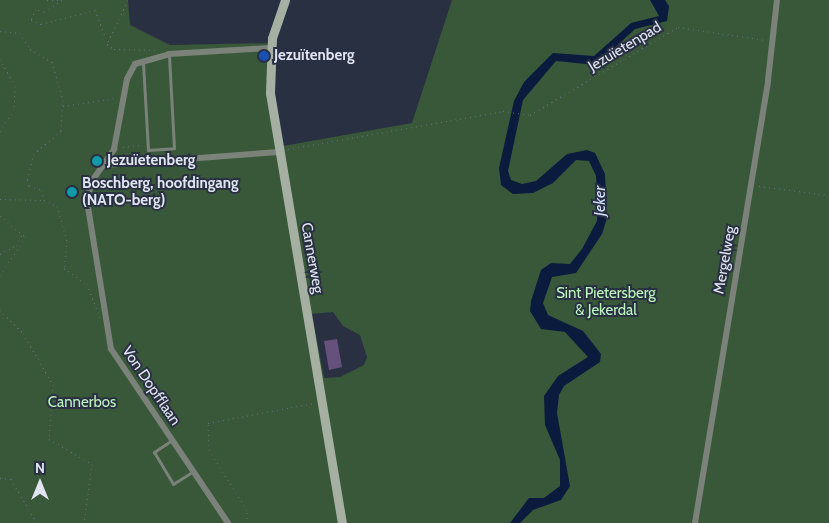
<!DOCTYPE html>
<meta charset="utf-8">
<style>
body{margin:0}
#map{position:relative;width:829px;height:523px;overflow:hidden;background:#293042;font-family:Cabin,sans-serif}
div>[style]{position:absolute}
.green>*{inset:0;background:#395839}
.water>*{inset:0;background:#0a1b3e}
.building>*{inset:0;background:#65517c}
.round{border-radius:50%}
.path>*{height:1px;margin-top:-0.5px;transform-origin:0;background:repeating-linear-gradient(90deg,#666c7c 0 1px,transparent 0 5px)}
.lane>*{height:3px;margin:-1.5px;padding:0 1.5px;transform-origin:1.5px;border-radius:1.5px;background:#7b8279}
.street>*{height:6px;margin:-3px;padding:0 3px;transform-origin:3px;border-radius:3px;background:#7b8279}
.secondary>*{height:9px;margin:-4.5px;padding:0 4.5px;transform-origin:4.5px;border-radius:4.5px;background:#a5b0a3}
.dots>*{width:14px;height:14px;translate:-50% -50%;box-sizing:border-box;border:2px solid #293042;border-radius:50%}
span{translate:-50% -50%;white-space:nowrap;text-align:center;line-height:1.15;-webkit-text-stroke:4px #293042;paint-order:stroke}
.street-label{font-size:15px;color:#e1e5f1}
.poi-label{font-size:15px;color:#e1e5f1;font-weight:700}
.left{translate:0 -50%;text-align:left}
.park-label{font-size:15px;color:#bbf6ba}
.water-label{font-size:16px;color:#d2e1fc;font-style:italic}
.north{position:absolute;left:15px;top:458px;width:50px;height:50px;-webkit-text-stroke:4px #293042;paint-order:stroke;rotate:0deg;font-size:14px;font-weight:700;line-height:20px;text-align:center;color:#e1e5f1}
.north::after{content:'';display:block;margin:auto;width:18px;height:22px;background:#e1e5f1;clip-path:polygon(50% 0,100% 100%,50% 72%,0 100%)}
</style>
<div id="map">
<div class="green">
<div style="clip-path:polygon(evenodd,0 0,128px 0,130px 25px,170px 45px,275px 43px,273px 86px,283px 146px,412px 123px,452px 0,829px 0,829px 523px,0 523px,0 0,333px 312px,343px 326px,360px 335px,367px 357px,364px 365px,340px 377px,324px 378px,312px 314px,333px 312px)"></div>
</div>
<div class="water">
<div style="clip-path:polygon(650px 0,665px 0,669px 6px,667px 21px,635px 29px,596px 65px,556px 61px,523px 100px,508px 171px,511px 180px,522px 184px,536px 181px,567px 154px,587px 150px,595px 153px,605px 174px,607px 218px,602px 234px,576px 273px,552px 277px,543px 303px,548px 315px,583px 331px,601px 354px,600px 362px,564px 386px,559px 395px,557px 413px,570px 486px,561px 500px,533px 510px,520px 523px,510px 523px,529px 498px,544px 498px,560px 486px,560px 460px,545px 425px,544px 396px,558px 376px,588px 357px,565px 332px,541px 329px,530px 311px,531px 301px,541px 270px,551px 263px,570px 264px,582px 249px,597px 221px,598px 205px,596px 176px,589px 161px,576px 160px,553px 183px,533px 193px,513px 194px,501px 185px,499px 168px,514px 101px,524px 82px,553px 53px,594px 56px,631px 23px,659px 16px)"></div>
</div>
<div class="building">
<div style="clip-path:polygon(337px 339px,342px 367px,329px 370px,324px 341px)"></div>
<div class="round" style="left:130px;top:359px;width:12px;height:12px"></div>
</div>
<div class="path">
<div style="left:47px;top:0;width:12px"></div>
<div style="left:62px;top:0;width:22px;rotate:146deg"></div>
<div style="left:44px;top:12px;width:9px;rotate:-159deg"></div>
<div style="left:36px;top:9px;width:12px;rotate:114deg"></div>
<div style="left:31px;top:20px;width:11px;rotate:22deg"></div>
<div style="left:41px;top:24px;width:56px;rotate:-14.5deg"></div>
<div style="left:95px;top:10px;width:30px;rotate:69deg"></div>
<div style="left:128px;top:0;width:49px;rotate:115.5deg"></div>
<div style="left:107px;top:44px;width:9px;rotate:36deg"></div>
<div style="left:114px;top:49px;width:42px;rotate:1.4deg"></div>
<div style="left:0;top:31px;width:20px;rotate:6deg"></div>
<div style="left:20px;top:33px;width:19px;rotate:58deg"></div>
<div style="left:30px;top:49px;width:26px;rotate:31deg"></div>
<div style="left:52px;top:62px;width:40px;rotate:74deg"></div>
<div style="left:63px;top:100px;width:31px;rotate:94deg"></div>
<div style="left:61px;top:131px;width:35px;rotate:140deg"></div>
<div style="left:34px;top:154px;width:27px;rotate:105deg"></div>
<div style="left:27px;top:180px;width:6px;rotate:72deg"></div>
<div style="left:29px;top:186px;width:14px;rotate:17deg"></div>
<div style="left:42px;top:190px;width:10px;rotate:79deg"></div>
<div style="left:0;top:59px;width:31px;rotate:61deg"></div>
<div style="left:15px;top:86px;width:23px;rotate:92deg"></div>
<div style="left:14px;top:109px;width:26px;rotate:122deg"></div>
<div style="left:63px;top:106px;width:54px;rotate:-8.6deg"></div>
<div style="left:123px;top:147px;width:18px;rotate:-6deg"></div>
<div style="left:288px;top:149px;width:218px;rotate:-10deg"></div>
<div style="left:503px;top:111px;width:27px;rotate:8deg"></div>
<div style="left:530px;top:115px;width:172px;rotate:-30.7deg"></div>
<div style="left:678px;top:27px;width:88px;rotate:8.5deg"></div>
<div style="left:93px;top:160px;width:5px;rotate:22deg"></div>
<div style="left:759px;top:186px;width:71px;rotate:7.3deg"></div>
<div style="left:0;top:199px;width:44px;rotate:1.3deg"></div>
<div style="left:44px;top:200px;width:14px;rotate:25deg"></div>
<div style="left:57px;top:206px;width:36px;rotate:74deg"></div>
<div style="left:67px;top:241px;width:27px;rotate:96deg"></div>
<div style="left:64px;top:268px;width:28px;rotate:35deg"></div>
<div style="left:87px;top:284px;width:36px;rotate:69deg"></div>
<div style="left:0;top:216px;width:33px;rotate:39deg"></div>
<div style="left:26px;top:237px;width:46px;rotate:124.4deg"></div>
<div style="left:0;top:254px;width:18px;rotate:-29deg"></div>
<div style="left:16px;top:245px;width:15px;rotate:-58deg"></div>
<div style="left:0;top:310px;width:33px;rotate:45deg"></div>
<div style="left:23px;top:333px;width:60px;rotate:60deg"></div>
<div style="left:53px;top:385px;width:54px;rotate:94.2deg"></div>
<div style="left:49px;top:439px;width:50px;rotate:30.2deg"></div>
<div style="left:92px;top:464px;width:60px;rotate:97.7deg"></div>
<div style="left:0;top:478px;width:11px;rotate:5deg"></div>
<div style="left:11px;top:479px;width:51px;rotate:59.4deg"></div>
<div style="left:247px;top:523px;width:13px;rotate:-90deg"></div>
<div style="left:247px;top:510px;width:71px;rotate:-122.3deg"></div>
<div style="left:209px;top:450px;width:27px;rotate:-92deg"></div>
<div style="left:208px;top:423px;width:108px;rotate:-10.7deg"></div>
</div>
<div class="lane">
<div style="left:143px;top:63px;width:87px;rotate:86.7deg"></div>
<div style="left:148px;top:150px;width:26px;rotate:-4deg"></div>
<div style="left:174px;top:148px;width:93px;rotate:-93.1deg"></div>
<div style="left:172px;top:440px;width:22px;rotate:146deg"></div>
<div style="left:154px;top:452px;width:37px;rotate:59deg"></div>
<div style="left:173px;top:484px;width:22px;rotate:-32deg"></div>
</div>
<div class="street">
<div style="left:105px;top:165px;width:174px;rotate:-4.3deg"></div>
<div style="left:228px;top:523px;width:210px;rotate:-123.9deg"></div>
<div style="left:111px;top:349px;width:150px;rotate:-99.2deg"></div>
<div style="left:87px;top:201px;width:21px;rotate:-76deg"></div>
<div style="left:92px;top:181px;width:39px;rotate:-55deg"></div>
<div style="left:114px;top:149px;width:71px;rotate:-79.5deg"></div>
<div style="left:127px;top:79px;width:17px;rotate:-62deg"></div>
<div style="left:135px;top:64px;width:35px;rotate:-16deg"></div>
<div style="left:169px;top:54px;width:101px;rotate:-3.4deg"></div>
<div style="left:695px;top:523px;width:449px;rotate:-80.6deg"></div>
<div style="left:768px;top:80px;width:81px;rotate:-83.6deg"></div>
</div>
<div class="secondary">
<div style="left:285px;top:0;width:40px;rotate:108.9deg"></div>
<div style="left:272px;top:38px;width:55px;rotate:92.1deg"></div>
<div style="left:270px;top:93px;width:436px;rotate:80.5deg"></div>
</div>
<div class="dots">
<div style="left:264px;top:56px;background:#1a4fb4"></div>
<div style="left:97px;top:161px;background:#0f9aa8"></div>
<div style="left:72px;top:192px;background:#0f9aa8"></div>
</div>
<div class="street-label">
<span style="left:625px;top:47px;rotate:-31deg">Jezuïetenpad</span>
<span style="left:312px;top:258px;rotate:80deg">Cannerweg</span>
<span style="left:725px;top:260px;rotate:-80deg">Mergelweg</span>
<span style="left:151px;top:386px;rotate:56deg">Von Dopfflaan</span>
</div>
<div class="poi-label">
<span class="left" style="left:274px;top:56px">Jezuïtenberg</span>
<span class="left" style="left:107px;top:161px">Jezuïetenberg</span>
<span class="left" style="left:82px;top:192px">Boschberg, hoofdingang<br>(NATO-berg)</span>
</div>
<div class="park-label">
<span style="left:606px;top:302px">Sint Pietersberg<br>&amp; Jekerdal</span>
<span style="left:82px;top:403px">Cannerbos</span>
</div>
<div class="water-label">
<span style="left:600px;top:201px;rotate:-90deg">Jeker</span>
</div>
<div class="north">N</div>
</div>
